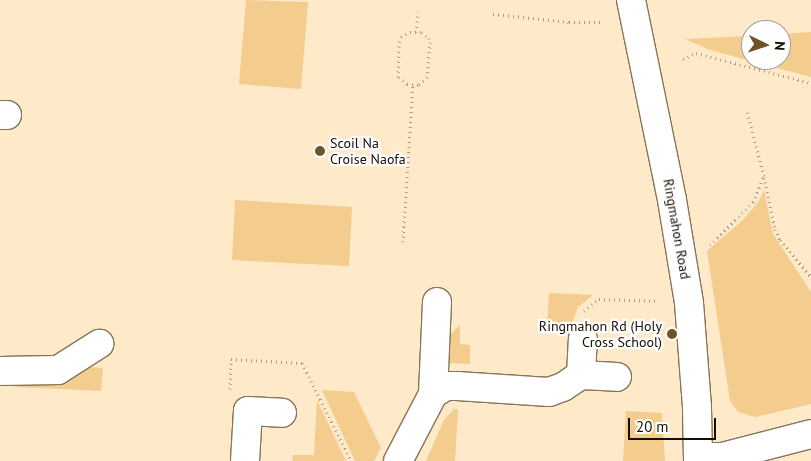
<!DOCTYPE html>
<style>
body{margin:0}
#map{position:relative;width:811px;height:461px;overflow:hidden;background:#fee9c9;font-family:"PT Sans",sans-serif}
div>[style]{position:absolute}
.green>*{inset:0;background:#f3cc8e}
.path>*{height:3px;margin-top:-1.5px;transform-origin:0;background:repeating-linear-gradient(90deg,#ab9b83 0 1px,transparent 0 5px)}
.roads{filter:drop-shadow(1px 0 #867457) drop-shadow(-1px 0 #867457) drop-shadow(0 1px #867457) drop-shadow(0 -1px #867457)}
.minor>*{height:28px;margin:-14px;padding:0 14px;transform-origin:14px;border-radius:14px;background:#fff}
.dots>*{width:14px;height:14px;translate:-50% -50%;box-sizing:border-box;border:2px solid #fff;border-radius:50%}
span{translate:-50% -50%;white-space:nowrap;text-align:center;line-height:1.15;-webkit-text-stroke:4.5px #fff;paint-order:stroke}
.poi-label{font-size:14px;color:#150e04}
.left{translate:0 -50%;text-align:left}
.right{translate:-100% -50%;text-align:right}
.street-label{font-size:14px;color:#150e04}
.north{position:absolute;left:741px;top:20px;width:50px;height:50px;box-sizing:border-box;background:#fff;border:1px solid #a19f9b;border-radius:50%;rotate:94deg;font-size:14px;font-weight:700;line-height:20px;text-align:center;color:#150e04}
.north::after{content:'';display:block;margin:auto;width:18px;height:22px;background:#6e5325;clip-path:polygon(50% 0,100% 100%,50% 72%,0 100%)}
.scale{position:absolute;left:628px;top:418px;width:88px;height:22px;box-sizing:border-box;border:2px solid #150e04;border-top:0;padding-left:6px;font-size:15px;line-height:18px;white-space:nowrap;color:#150e04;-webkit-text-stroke:4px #fff;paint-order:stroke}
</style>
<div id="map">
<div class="green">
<div style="clip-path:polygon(246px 0,308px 2px,301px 89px,239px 84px)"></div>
<div style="clip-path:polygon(811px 32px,811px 77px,710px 50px,685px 39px,751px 36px,751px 60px,781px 60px,781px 34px)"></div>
<div style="clip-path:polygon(764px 190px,773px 234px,811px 292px,811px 404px,755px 417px,738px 412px,730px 401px,707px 251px,743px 220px,759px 201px)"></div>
<div style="clip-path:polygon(235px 200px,352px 207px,349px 266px,232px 260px)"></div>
<div style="clip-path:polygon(549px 293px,593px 295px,578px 307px,569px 330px,547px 328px)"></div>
<div style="clip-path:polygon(460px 325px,460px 344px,470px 345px,470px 364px,450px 363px,446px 358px,446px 339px)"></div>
<div style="clip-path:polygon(89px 367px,103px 368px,101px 391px,17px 387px,18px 382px)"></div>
<div style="clip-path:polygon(322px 390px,354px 392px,381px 448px,374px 461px,355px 461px)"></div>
<div style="clip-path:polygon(317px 400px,346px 461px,292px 461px,293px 455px,314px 455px)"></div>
<div style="clip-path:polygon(454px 409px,458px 409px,455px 461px,426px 461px,444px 420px)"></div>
<div style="clip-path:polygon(626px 411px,662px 413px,665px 461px,623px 461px)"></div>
</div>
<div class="path">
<div style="left:493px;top:14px;width:76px;rotate:6deg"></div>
<div style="left:569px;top:22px;width:31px"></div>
<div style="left:410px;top:32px;width:12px"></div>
<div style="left:422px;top:32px;width:9px;rotate:41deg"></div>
<div style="left:429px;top:38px;width:4px;rotate:76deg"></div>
<div style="left:430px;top:42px;width:35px;rotate:95deg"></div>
<div style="left:427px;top:77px;width:12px;rotate:138deg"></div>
<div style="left:418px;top:85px;width:11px;rotate:-175deg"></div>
<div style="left:407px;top:84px;width:11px;rotate:-142deg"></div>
<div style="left:398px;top:77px;width:35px;rotate:-88deg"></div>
<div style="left:399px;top:42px;width:5px;rotate:-68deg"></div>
<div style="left:401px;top:37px;width:10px;rotate:-29deg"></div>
<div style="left:416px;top:32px;width:20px;rotate:-84deg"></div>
<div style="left:683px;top:59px;width:14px;rotate:-25deg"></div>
<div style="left:696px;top:53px;width:119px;rotate:14.6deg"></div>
<div style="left:764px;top:177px;width:53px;rotate:78.1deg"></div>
<div style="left:775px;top:229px;width:12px;rotate:66deg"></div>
<div style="left:780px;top:240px;width:48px;rotate:50deg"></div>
<div style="left:403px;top:242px;width:157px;rotate:-86.4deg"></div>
<div style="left:710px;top:245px;width:61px;rotate:-45deg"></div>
<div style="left:753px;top:202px;width:28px;rotate:-67deg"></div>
<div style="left:764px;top:176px;width:67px;rotate:-104.7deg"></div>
<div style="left:584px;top:311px;width:19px;rotate:-39deg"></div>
<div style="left:599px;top:299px;width:60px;rotate:1.9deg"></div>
<div style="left:230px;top:389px;width:30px;rotate:-88deg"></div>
<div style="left:231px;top:359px;width:71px;rotate:3.2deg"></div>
<div style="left:302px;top:363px;width:110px;rotate:63.4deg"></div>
</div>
<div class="roads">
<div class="minor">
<div style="left:631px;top:0;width:204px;rotate:78.4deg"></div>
<div style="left:672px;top:200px;width:104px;rotate:80.6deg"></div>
<div style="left:689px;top:303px;width:105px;rotate:85.6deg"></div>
<div style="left:697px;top:408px;width:53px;rotate:88.9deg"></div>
<div style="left:0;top:115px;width:7px"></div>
<div style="left:437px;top:302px;width:92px;rotate:92.5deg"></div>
<div style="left:433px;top:394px;width:15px;rotate:-32deg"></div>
<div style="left:446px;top:386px;width:11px"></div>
<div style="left:457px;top:386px;width:92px;rotate:3.7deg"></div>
<div style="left:549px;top:392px;width:15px;rotate:-20deg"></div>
<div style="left:563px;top:387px;width:22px;rotate:-34deg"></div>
<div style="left:581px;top:375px;width:36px;rotate:3deg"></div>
<div style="left:0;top:371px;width:58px;rotate:-1deg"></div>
<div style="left:58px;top:370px;width:49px;rotate:-32.4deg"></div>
<div style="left:581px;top:375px;width:36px;rotate:-87deg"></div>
<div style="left:698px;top:457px;width:24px"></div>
<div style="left:722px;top:457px;width:92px;rotate:-14.5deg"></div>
<div style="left:245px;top:461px;width:50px;rotate:-86.6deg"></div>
<div style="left:248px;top:411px;width:34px;rotate:3deg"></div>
<div style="left:398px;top:461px;width:76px;rotate:-62.4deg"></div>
</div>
</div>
<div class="dots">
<div style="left:320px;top:151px;background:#6e5325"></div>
<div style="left:672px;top:334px;background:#6e5325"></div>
</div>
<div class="poi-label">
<span class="left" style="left:330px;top:151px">Scoil Na<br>Croise Naofa</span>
<span class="right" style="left:662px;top:334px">Ringmahon Rd (Holy<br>Cross School)</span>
</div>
<div class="street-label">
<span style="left:677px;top:229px;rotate:80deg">Ringmahon Road</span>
</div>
<div class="north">N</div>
<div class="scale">20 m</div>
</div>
